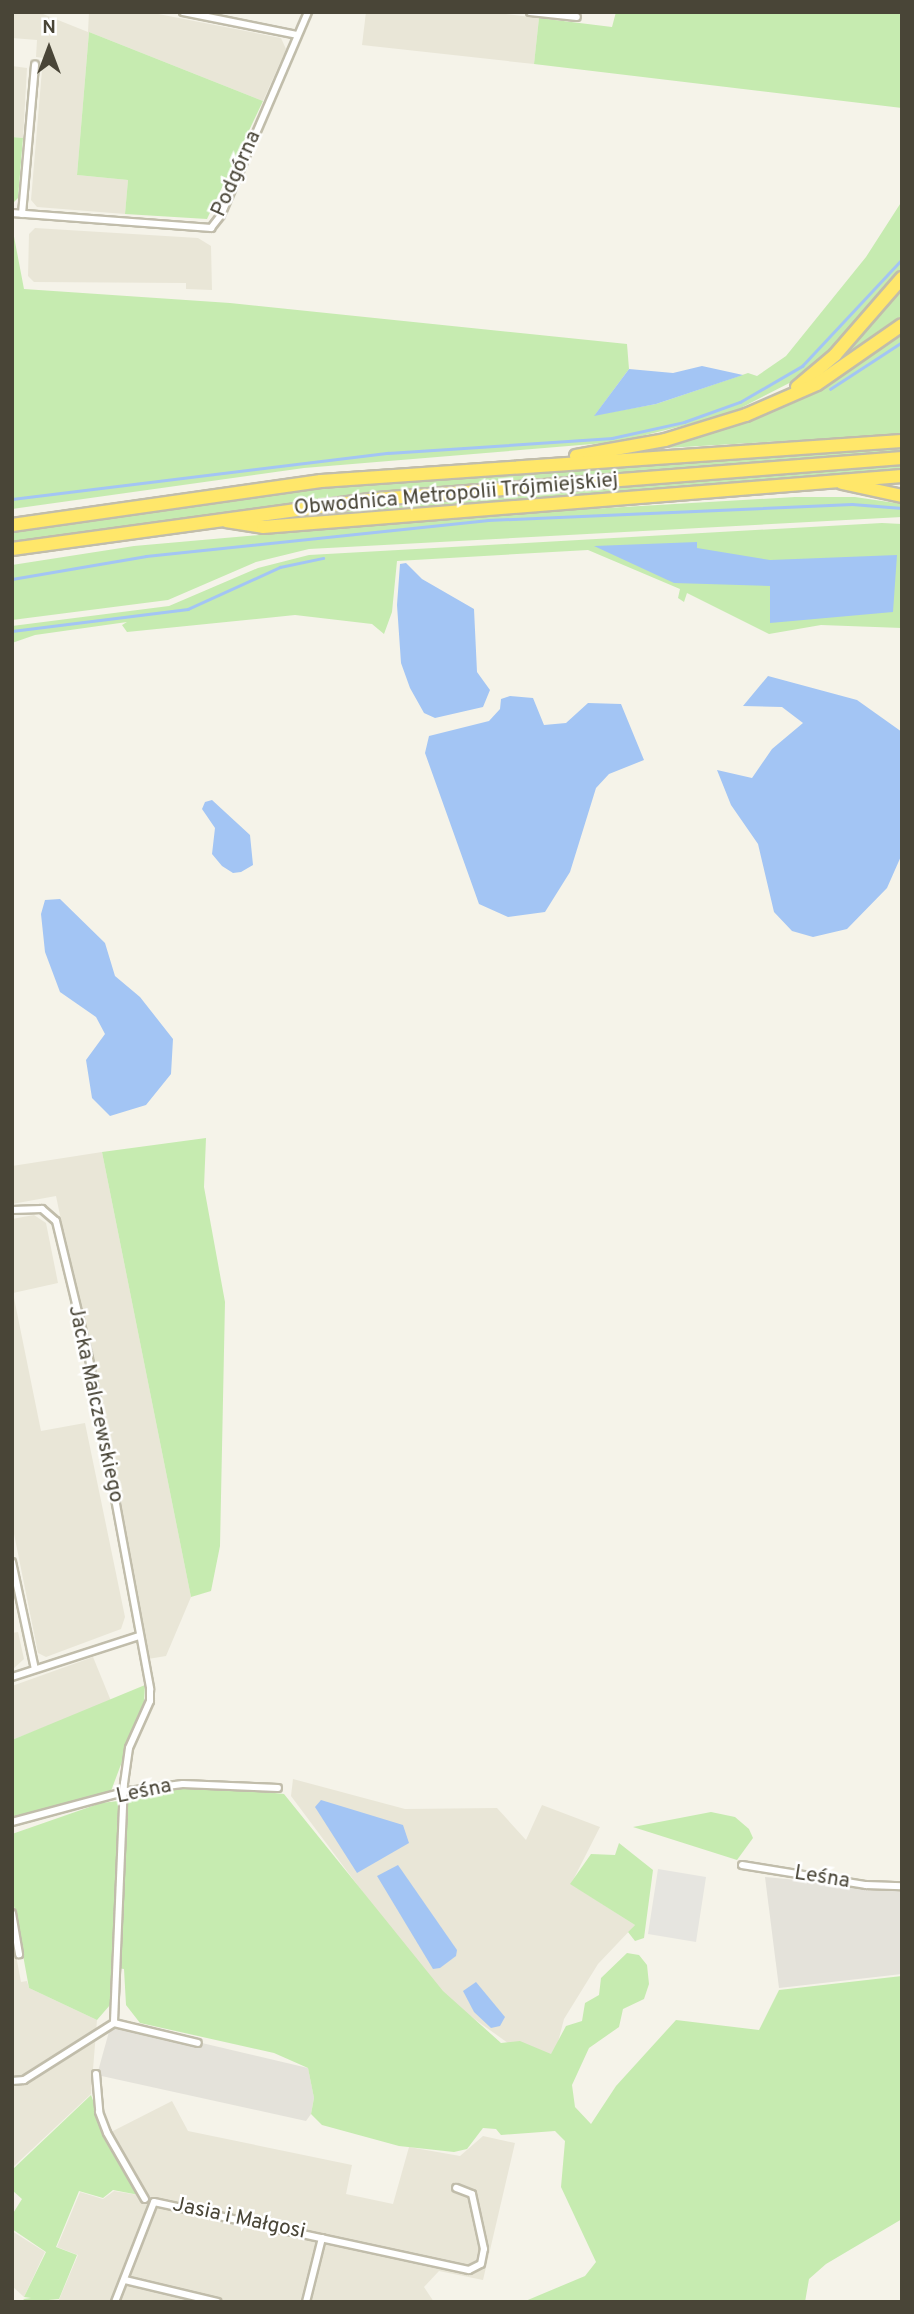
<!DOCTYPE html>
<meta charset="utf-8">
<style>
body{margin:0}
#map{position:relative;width:914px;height:2314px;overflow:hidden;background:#f5f3e9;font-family:Overpass,sans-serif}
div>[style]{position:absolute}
.residential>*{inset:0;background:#e9e6d7}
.industrial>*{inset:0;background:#e4e2da}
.green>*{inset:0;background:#c6ebb0}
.parking>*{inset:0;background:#e6e5e0}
.water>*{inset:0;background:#a3c5f4}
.stream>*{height:2.5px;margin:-1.25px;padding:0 1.25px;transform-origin:1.25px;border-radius:1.25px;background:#a3c5f4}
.roads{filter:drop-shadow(2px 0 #c1bdab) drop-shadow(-2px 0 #c1bdab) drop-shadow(0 2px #c1bdab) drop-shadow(0 -2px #c1bdab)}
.minor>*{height:6px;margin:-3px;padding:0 3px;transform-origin:3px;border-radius:3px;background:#fff}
.motorway>*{height:12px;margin:-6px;padding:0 6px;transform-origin:6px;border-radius:6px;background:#ffe76a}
span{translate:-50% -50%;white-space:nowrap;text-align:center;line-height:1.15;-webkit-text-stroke:5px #fff;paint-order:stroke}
.street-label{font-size:21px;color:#494537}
.frame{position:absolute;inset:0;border:14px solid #494537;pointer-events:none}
.north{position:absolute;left:14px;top:14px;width:70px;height:70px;-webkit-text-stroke:5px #fff;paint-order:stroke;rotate:0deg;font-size:19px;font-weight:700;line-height:28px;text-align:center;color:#494537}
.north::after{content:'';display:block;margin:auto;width:24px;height:32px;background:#494537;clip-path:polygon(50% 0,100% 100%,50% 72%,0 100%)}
</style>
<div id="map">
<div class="residential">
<div style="clip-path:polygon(12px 12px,38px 12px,88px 32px,89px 12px,148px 12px,281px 38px,286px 49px,263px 101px,89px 32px,77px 175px,128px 180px,125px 214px,37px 207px,31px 200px,43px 58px,36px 57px,37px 40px,12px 38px)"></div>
<div style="clip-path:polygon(366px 12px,489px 12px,539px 18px,534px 64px,362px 45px)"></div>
<div style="clip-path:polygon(12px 66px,27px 68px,23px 138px,12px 137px)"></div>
<div style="clip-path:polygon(35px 228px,198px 238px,211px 246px,212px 290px,186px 289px,186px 283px,34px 282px,28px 276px,29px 234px)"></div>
<div style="clip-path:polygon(102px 1152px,191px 1597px,166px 1656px,148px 1659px,93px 1352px,82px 1321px,56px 1196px,12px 1204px,12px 1166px)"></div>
<div style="clip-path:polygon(34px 1215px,46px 1223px,58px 1283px,13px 1293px,41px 1431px,85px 1423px,125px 1617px,121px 1629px,46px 1657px,38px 1653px,12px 1524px,12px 1219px)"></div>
<div style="clip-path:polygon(18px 1632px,24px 1659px,12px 1670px,12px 1633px)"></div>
<div style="clip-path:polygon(93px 1657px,111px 1701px,12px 1740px,12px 1686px)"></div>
<div style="clip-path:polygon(293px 1779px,405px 1809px,497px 1808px,526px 1840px,542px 1805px,600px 1827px,571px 1884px,635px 1925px,598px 1964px,564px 2019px,550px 2073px,438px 1993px,291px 1796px)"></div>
<div style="clip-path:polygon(12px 1934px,21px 1982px,27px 1981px,29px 1988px,97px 2020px,91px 2094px,12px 2168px)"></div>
<div style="clip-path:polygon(172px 2101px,188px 2131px,352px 2165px,346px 2194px,393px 2204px,409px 2147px,460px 2156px,483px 2136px,515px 2143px,483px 2280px,439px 2271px,424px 2287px,434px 2302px,58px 2302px,78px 2255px,57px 2247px,80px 2192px,103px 2199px,114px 2191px,144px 2196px,111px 2132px)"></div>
<div style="clip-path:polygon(12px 2231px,45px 2252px,24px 2297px,12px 2286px)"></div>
</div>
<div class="industrial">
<div style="clip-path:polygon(765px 1877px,902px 1890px,902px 1974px,779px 1988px)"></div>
<div style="clip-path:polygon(117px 2023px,308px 2068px,314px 2098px,311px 2114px,306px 2121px,97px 2075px,110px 2028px)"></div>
</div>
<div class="green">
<div style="clip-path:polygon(616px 12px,902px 12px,902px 108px,534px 64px,539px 18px,612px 27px)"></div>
<div style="clip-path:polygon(89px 32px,263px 101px,207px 219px,125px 214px,128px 180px,77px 175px)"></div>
<div style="clip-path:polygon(12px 137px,23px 138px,18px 198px,12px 204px)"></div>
<div style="clip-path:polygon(902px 201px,902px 271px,826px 356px,803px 376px,727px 415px,617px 442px,304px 468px,12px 509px,12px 226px,24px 289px,230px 303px,627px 344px,629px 369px,595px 415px,656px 404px,748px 373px,757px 376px,786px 356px,866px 257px)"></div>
<div style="clip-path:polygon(902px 282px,902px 316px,828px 368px)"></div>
<div style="clip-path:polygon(902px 331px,902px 434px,666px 448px,784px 407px)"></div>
<div style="clip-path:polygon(902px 446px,902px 453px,330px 499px,12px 544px,12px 530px,301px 489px)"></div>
<div style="clip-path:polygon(902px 465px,902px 473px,262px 520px,397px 506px)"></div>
<div style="clip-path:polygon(795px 497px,855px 497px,902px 504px,902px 517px,309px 549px,256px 562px,168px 600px,12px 620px,12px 565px,134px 546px,487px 515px)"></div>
<div style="clip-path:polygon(882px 523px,902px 524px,902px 628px,821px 625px,769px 634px,687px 593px,684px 602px,678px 598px,680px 589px,588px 550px,397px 561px,392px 612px,384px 634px,372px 624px,295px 615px,127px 632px,122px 625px,127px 622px,35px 635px,12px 643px,12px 626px,169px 606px,258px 568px,309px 555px)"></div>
<div style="clip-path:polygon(206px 1138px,204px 1187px,225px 1302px,220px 1546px,211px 1591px,191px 1597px,102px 1152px)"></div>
<div style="clip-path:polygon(145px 1685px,144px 1703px,111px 1791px,12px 1818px,12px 1740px)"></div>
<div style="clip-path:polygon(203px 1785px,284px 1794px,443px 1991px,501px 2043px,520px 2041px,551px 2054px,566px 2026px,582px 2021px,585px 2003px,599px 1995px,601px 1978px,627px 1953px,639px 1955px,647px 1965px,649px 1984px,644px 1999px,623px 2009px,619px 2027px,589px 2048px,572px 2085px,575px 2107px,591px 2124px,616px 2086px,676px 2020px,759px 2030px,779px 1990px,902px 1976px,902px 2219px,826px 2264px,809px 2279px,805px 2302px,523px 2302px,585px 2276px,596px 2262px,561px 2187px,565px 2141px,555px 2131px,501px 2135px,496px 2129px,483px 2128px,467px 2149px,454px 2152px,399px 2146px,322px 2125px,311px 2114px,314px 2098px,308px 2068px,274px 2053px,140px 2023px,126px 2005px,124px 1969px,115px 1968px,110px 2005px,97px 2020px,29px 1988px,12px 1895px,12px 1834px,101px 1803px,127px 1800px,127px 1791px)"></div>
<div style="clip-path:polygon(711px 1812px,735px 1817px,749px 1829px,753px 1838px,737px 1860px,633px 1827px)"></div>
<div style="clip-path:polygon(619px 1843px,653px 1870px,644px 1938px,635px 1941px,628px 1932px,635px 1925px,570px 1884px,591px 1854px,615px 1855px)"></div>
<div style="clip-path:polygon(91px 2095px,103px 2127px,139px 2195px,113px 2190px,103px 2198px,79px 2191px,56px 2247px,77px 2255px,59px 2299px,27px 2302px,23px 2299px,31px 2298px,24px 2297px,46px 2252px,12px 2229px,12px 2215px,22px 2199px,12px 2190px,12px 2170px)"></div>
</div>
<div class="parking">
<div style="clip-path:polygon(658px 1869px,706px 1877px,696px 1942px,648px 1934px)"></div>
</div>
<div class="water">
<div style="clip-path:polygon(702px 366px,743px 375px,656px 404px,594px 416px,629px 369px,673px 373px)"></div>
<div style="clip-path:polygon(697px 542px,697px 548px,770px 560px,897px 555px,893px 612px,770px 623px,770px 586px,674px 583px,594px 546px)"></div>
<div style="clip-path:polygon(406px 563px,422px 579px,474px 609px,477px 672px,490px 690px,483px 707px,435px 718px,424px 713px,410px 688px,401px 663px,397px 605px,400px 564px)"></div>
<div style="clip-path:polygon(768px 676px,857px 700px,902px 732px,902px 854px,887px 888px,847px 929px,813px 937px,792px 931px,774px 912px,758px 844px,731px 805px,717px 770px,752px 778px,772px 749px,803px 723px,782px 707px,743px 706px)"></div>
<div style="clip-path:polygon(510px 696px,533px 698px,544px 725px,566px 723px,588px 703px,621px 704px,644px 760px,609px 774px,596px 788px,570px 872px,545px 912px,508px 917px,479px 904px,425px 753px,429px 736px,489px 721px,500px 709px,501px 699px)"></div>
<div style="clip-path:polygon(212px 800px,250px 835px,253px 865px,241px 872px,233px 873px,222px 866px,212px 854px,215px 828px,202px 809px,205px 802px)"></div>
<div style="clip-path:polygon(60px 899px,105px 943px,115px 976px,140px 997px,173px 1039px,171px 1074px,146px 1105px,110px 1116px,92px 1098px,86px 1060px,105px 1034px,96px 1017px,60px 992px,45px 952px,41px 914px,45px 900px)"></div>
<div style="clip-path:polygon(321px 1800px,403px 1825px,409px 1843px,357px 1873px,315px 1807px)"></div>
<div style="clip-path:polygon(398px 1865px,457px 1950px,456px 1956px,440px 1968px,433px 1969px,377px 1876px)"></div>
<div style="clip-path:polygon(476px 1982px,505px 2017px,500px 2026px,491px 2028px,474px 2012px,463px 1991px)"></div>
</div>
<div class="stream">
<div style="left:830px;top:389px;width:86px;rotate:-33.1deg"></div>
<div style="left:12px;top:499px;width:379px;rotate:-7deg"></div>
<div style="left:388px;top:453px;width:225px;rotate:-3.8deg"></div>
<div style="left:612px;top:438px;width:74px;rotate:-12.5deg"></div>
<div style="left:684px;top:422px;width:59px;rotate:-19.7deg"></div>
<div style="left:740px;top:402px;width:72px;rotate:-30.1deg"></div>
<div style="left:802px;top:366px;width:146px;rotate:-46.9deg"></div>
<div style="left:12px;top:579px;width:136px;rotate:-9.7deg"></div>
<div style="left:146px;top:556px;width:344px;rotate:-6deg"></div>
<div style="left:488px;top:520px;width:364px;rotate:-2.5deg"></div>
<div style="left:852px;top:504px;width:50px;rotate:4.6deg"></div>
<div style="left:12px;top:631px;width:177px;rotate:-7.1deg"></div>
<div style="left:188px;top:609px;width:101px;rotate:-24.5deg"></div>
<div style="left:280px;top:567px;width:44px;rotate:-11.8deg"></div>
</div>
<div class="roads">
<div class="minor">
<div style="left:183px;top:12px;width:116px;rotate:11.4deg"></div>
<div style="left:530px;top:12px;width:47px;rotate:6.1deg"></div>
<div style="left:12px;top:213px;width:200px;rotate:4.3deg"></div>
<div style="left:211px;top:228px;width:16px;rotate:-52deg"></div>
<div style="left:221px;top:215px;width:221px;rotate:-66.8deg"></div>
<div style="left:22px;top:214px;width:150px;rotate:-85deg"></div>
<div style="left:12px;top:1210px;width:30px;rotate:-2deg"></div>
<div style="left:42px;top:1209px;width:18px;rotate:41deg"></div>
<div style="left:56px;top:1221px;width:136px;rotate:76.4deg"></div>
<div style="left:88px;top:1353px;width:342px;rotate:79.5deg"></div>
<div style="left:150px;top:1689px;width:12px;rotate:90deg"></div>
<div style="left:150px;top:1701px;width:51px;rotate:114.1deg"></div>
<div style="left:129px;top:1748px;width:35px;rotate:98deg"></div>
<div style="left:124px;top:1783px;width:240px;rotate:92.4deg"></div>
<div style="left:12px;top:1562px;width:109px;rotate:77.9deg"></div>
<div style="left:12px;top:1677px;width:133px;rotate:-17.9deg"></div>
<div style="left:12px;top:1822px;width:120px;rotate:-15deg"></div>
<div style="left:128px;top:1791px;width:55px;rotate:-7.3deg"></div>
<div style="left:183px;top:1784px;width:95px;rotate:2.4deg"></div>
<div style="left:742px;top:1865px;width:126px;rotate:9.2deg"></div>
<div style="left:866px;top:1885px;width:36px;rotate:2deg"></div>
<div style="left:12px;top:1913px;width:42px;rotate:80.3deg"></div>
<div style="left:114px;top:2023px;width:86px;rotate:13.4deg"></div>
<div style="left:96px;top:2074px;width:38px;rotate:85deg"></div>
<div style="left:99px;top:2112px;width:22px;rotate:69deg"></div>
<div style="left:107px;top:2133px;width:76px;rotate:60.1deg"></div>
<div style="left:12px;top:2081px;width:12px;rotate:-5deg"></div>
<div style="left:24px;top:2080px;width:107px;rotate:-32.3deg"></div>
<div style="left:125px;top:2280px;width:95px;rotate:13.4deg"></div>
<div style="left:115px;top:2302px;width:107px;rotate:-68.7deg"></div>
<div style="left:154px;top:2202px;width:322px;rotate:12.2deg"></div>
<div style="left:469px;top:2270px;width:13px;rotate:-27deg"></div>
<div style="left:481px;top:2264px;width:15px;rotate:-79deg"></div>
<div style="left:484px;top:2249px;width:56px;rotate:-102.3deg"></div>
<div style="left:472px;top:2194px;width:17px;rotate:-159deg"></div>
<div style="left:306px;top:2302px;width:66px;rotate:-76deg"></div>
</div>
<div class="motorway">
<div style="left:797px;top:387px;width:50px;rotate:-40.1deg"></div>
<div style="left:835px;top:355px;width:102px;rotate:-49deg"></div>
<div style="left:576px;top:456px;width:90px;rotate:-10.2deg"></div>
<div style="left:665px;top:440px;width:85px;rotate:-17.2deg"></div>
<div style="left:746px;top:415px;width:77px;rotate:-23.6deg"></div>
<div style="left:817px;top:384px;width:103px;rotate:-34.8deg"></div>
<div style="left:842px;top:483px;width:61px;rotate:12.2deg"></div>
<div style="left:226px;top:521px;width:37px;rotate:9deg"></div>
<div style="left:263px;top:527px;width:641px;rotate:-4.56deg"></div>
<div style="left:12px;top:525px;width:312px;rotate:-8.1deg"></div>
<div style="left:321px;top:481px;width:582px;rotate:-3.94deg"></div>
<div style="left:12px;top:549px;width:368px;rotate:-7.8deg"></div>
<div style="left:377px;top:499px;width:527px;rotate:-4.47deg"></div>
</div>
</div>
<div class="street-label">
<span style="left:237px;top:174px;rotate:-66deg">Podgórna</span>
<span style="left:456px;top:495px;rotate:-5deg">Obwodnica Metropolii Trójmiejskiej</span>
<span style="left:95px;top:1404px;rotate:78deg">Jacka Malczewskiego</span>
<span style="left:144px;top:1792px;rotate:-12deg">Leśna</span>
<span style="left:822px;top:1878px;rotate:9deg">Leśna</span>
<span style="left:239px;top:2219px;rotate:12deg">Jasia i Małgosi</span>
</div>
<div class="frame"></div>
<div class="north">N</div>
</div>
